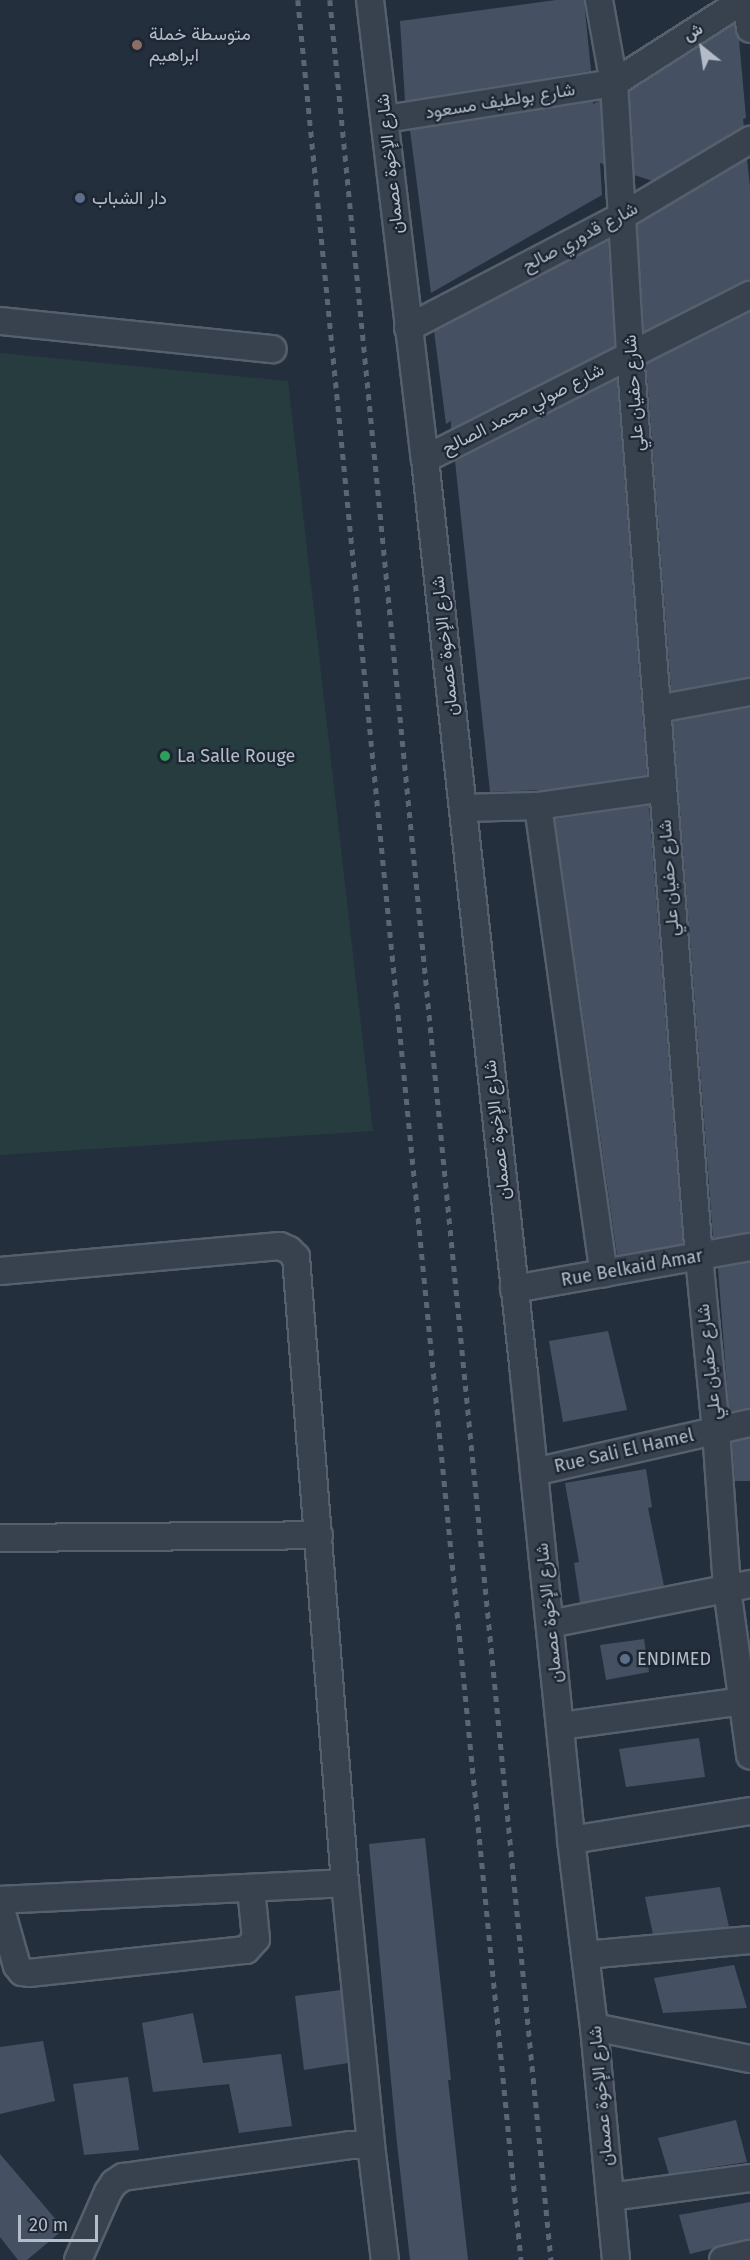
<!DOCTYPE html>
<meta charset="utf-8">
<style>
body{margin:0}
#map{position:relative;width:750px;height:2260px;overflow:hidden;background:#242f3e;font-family:"Fira Sans",Vazirmatn,sans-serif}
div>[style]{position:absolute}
.green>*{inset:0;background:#263c3f}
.building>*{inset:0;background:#455162}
.roads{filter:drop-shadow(2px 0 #565f6c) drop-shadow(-2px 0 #565f6c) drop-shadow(0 2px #565f6c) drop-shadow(0 -2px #565f6c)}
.minor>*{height:26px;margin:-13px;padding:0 13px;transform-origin:13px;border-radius:13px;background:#38414e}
.rail>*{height:4.5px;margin-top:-2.25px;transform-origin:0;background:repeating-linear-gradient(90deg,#5a6575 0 6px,transparent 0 12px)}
.dots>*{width:16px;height:16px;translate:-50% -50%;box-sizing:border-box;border:3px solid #1d2633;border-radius:50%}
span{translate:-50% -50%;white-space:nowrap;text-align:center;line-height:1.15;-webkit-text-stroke:4.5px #1d2633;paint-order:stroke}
.poi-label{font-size:18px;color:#b4bcc9}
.left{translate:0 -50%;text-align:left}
.street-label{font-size:18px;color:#b4bcc9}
.north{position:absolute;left:672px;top:18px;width:60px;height:60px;-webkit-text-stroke:4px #1d2633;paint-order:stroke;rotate:330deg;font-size:16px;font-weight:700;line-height:24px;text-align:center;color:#b4bcc9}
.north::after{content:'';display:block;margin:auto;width:21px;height:27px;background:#b4bcc9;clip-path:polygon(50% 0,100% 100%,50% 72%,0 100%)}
.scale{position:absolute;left:18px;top:2215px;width:80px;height:27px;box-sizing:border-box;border:3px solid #b4bcc9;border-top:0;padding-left:8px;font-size:18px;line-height:21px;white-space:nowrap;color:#b4bcc9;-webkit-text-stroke:4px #1d2633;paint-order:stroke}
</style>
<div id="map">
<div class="green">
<div style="clip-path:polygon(0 353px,288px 381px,373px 1131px,0 1155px)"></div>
</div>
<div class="building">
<div style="clip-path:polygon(556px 0,584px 0,591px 71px,405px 101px,400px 21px)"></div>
<div style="clip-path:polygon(734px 24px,739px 39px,746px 118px,743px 119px,744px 127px,653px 181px,634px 175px,629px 91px)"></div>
<div style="clip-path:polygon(600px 100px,604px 164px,600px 163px,602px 195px,431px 293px,410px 130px,593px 101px,593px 104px)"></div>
<div style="clip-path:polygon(747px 159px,750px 187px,750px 280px,644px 332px,637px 224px)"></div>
<div style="clip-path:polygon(608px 240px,615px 347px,451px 429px,451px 421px,446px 424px,434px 331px)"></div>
<div style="clip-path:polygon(750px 312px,750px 677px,671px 691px,646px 364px)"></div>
<div style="clip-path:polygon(617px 379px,647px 775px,546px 790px,490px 792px,455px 461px)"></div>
<div style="clip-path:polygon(750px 707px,750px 1232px,713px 1238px,673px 721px)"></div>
<div style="clip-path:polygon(649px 805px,683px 1244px,617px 1255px,555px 819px)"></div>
<div style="clip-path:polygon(750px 1262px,750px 1408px,729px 1412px,718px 1268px)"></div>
<div style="clip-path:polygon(608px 1331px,627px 1410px,563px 1422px,549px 1341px)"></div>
<div style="clip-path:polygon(750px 1438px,750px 1481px,735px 1481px,732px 1442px)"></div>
<div style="clip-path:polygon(646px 1469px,652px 1507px,648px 1508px,664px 1586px,580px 1603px,574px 1563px,579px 1562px,565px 1483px)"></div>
<div style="clip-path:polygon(644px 1639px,649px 1672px,606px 1680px,600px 1645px)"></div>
<div style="clip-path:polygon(699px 1738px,705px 1777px,626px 1787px,619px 1749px)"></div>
<div style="clip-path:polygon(425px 1838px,451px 2080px,448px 2080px,468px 2260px,410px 2260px,396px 2134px,369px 1844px)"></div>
<div style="clip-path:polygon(720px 1887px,729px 1927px,653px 1934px,645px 1897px)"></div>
<div style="clip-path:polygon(734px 1965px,747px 2008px,663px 2013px,654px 1978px)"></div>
<div style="clip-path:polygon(341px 1990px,348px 2063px,304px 2070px,295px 1996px)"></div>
<div style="clip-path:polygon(193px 2013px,203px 2063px,281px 2054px,292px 2126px,239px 2133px,229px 2084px,153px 2092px,142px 2023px)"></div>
<div style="clip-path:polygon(43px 2041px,55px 2101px,0 2114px,0 2047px)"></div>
<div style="clip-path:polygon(128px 2077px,139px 2150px,84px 2155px,73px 2084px)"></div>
<div style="clip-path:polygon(736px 2120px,747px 2162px,669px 2174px,658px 2138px)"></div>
<div style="clip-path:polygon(0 2154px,64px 2229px,27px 2260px,18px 2260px,0 2237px)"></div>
<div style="clip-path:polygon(750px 2202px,750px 2239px,690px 2254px,679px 2215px)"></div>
</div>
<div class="roads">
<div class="minor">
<div style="left:370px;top:0;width:462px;rotate:83.2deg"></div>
<div style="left:425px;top:459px;width:920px;rotate:83.82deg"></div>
<div style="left:524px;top:1374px;width:468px;rotate:84.2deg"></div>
<div style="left:571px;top:1840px;width:188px;rotate:83deg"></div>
<div style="left:594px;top:2027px;width:234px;rotate:84.6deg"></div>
<div style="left:599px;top:0;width:84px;rotate:79.8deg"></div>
<div style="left:614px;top:83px;width:270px;rotate:86.6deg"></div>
<div style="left:630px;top:353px;width:907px;rotate:85.64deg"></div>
<div style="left:699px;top:1257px;width:174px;rotate:84.4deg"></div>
<div style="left:716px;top:1430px;width:159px;rotate:86deg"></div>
<div style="left:727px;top:1589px;width:168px;rotate:82.1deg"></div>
<div style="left:746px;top:0;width:29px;rotate:82deg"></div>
<div style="left:386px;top:119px;width:231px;rotate:-9deg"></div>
<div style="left:614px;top:83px;width:154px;rotate:-32.6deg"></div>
<div style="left:0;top:321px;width:274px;rotate:5.9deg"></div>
<div style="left:408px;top:328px;width:244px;rotate:-27.6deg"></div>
<div style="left:624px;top:215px;width:147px;rotate:-30.8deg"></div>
<div style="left:425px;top:459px;width:364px;rotate:-26.8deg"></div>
<div style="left:657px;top:709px;width:95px;rotate:-10.4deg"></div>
<div style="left:538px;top:806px;width:472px;rotate:82deg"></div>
<div style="left:463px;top:808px;width:75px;rotate:-1.5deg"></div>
<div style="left:538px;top:806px;width:126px;rotate:-8.2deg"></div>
<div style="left:0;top:1271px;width:281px;rotate:-5.1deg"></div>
<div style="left:280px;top:1246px;width:10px;rotate:24deg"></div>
<div style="left:289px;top:1250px;width:10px;rotate:45deg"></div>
<div style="left:296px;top:1257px;width:628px;rotate:85.52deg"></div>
<div style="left:345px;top:1883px;width:263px;rotate:84.3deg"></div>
<div style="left:371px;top:2145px;width:116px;rotate:83.1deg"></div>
<div style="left:514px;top:1289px;width:240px;rotate:-10.1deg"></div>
<div style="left:534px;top:1472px;width:221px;rotate:-12.8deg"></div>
<div style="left:0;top:1538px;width:319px;rotate:-0.5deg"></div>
<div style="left:550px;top:1624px;width:204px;rotate:-11.3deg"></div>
<div style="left:560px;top:1726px;width:184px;rotate:-7.8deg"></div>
<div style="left:571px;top:1840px;width:181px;rotate:-9.2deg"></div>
<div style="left:0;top:1900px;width:345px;rotate:-2.8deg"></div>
<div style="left:0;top:1906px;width:62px;rotate:74.2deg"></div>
<div style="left:17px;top:1966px;width:8px;rotate:50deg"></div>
<div style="left:22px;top:1972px;width:7px;rotate:8deg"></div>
<div style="left:29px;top:1973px;width:218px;rotate:-6.1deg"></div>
<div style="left:246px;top:1950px;width:15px;rotate:-48deg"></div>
<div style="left:256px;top:1939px;width:51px;rotate:-95.6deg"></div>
<div style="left:585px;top:1955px;width:166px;rotate:-5.2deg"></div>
<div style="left:594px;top:2027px;width:159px;rotate:11.6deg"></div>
<div style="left:610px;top:2197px;width:141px;rotate:-7.7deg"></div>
<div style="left:78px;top:2260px;width:74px;rotate:-66.2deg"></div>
<div style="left:108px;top:2192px;width:11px;rotate:-56deg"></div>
<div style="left:114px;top:2183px;width:11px;rotate:-34deg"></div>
<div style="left:123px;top:2177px;width:229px;rotate:-8deg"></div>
<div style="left:350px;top:2145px;width:21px"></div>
<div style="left:723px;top:2260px;width:28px;rotate:-13deg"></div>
</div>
</div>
<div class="rail">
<div style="left:298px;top:0;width:2271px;rotate:84.36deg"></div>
<div style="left:330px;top:0;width:2271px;rotate:84.41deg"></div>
</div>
<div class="dots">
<div style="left:137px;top:45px;background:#8d6e63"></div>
<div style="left:80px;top:198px;background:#5c6f8a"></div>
<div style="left:165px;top:756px;background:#2e9e5b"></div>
<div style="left:625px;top:1659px;background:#5c6f8a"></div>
</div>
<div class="poi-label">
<span class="left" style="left:149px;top:45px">متوسطة خملة<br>ابراهيم</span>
<span class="left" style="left:92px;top:198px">دار الشباب</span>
<span class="left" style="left:177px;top:756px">La Salle Rouge</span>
<span class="left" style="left:637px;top:1659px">ENDIMED</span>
</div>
<div class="street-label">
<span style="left:500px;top:101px;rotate:-9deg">شارع بولطيف مسعود</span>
<span style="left:390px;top:164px;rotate:-96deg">شارع الإخوة عصمان</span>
<span style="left:580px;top:237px;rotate:-28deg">شارع قدوري صالح</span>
<span style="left:634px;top:393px;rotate:-94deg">شارع حفيان علي</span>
<span style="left:523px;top:409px;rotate:-27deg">شارع صولي محمد الصالح</span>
<span style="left:445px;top:646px;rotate:-96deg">شارع الإخوة عصمان</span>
<span style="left:669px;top:878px;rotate:-94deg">شارع حفيان علي</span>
<span style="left:497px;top:1130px;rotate:-96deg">شارع الإخوة عصمان</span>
<span style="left:632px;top:1268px;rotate:-10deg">Rue Belkaid Amar</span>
<span style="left:709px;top:1362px;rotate:-96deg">شارع حفيان علي</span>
<span style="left:624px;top:1451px;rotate:-13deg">Rue Sali El Hamel</span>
<span style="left:549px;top:1613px;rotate:-96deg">شارع الإخوة عصمان</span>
<span style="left:601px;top:2096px;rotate:-95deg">شارع الإخوة عصمان</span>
</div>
<div class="north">ش</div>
<div class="scale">20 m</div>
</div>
